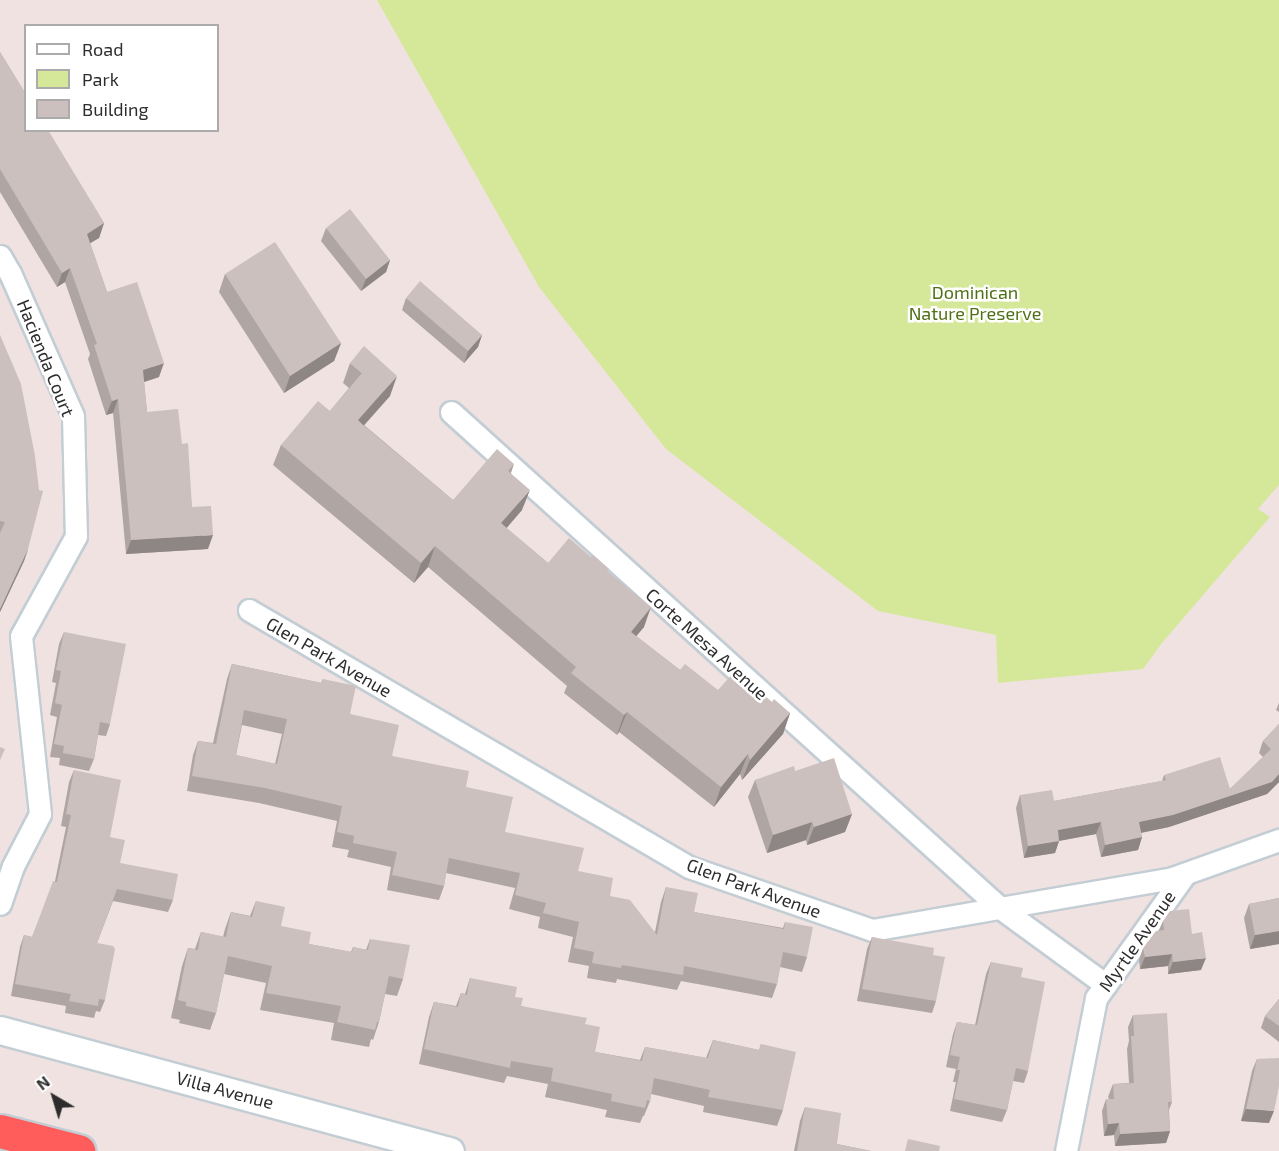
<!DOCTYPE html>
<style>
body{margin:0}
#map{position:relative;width:1279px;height:1151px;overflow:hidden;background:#efe2e0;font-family:"Exo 2",sans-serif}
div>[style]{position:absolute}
.green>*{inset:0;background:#d5e89a}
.roads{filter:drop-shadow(2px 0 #c3cdd4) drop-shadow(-2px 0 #c3cdd4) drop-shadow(0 2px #c3cdd4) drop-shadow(0 -2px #c3cdd4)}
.minor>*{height:21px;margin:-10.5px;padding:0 10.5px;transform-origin:10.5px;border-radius:10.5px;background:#fff}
.tertiary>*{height:27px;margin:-13.5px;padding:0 13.5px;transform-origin:13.5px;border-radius:13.5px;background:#fff}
.motorway>*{height:33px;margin:-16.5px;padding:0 16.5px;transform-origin:16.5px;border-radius:16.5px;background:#ff5d5b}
.wall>*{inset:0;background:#afa5a3}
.shaded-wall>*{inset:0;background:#8e8685}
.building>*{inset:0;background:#cbc0be}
span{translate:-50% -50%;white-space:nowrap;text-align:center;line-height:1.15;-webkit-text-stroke:5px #fff;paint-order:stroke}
.park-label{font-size:18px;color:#4f7017}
.street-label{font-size:18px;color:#2d2d2d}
.legend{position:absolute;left:24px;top:24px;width:195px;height:108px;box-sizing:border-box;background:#fff;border:2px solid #ababab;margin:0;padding:8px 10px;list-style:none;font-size:18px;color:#2d2d2d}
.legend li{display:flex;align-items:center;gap:12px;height:30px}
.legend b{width:30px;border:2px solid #ababab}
.north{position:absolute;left:24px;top:1067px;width:60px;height:60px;-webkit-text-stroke:4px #fff;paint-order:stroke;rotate:322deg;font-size:16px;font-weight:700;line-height:24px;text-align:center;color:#2d2d2d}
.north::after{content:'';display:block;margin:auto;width:21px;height:27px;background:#2d2d2d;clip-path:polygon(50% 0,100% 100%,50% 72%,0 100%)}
</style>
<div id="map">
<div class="green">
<div style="clip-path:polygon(377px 0,1279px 0,1279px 485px,1258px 509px,1270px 517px,1162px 643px,1143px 669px,998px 683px,996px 635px,878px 611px,666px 449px,539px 287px)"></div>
</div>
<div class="roads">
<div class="minor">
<div style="left:0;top:256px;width:20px;rotate:60deg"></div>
<div style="left:10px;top:273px;width:156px;rotate:66.2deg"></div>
<div style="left:73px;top:416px;width:120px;rotate:88.6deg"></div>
<div style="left:76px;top:536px;width:114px;rotate:118.8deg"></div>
<div style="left:21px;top:636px;width:179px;rotate:83.9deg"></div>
<div style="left:40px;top:814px;width:59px;rotate:117.4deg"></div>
<div style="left:13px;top:866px;width:40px;rotate:108.9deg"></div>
<div style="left:451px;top:412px;width:738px;rotate:42.09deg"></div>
<div style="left:999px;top:907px;width:132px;rotate:36.1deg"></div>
<div style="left:249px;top:610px;width:510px;rotate:30.29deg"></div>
<div style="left:689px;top:867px;width:194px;rotate:19deg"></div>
<div style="left:872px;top:930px;width:304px;rotate:-9.8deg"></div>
<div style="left:1172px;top:878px;width:114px;rotate:-19.6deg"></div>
<div style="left:1066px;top:1151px;width:156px;rotate:-78.9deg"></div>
<div style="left:1096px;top:998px;width:153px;rotate:-54.3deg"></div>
</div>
<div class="tertiary">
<div style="left:0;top:1030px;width:466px;rotate:15.1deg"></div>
</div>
<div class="motorway">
<div style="left:0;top:1131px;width:81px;rotate:14.4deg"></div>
</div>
</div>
<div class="wall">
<div style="clip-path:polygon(0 52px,104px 223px,99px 238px,90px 243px,107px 292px,159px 377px,144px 382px,147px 412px,182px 444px,192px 507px,208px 549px,126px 554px,113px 413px,106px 415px,88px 359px,90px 354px,65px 282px,57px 287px,0 192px)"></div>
<div style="clip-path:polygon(326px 228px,390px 260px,386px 272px,361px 291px,321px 241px)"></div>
<div style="clip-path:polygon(225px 274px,341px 343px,334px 361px,284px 393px,219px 292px)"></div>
<div style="clip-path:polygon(406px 298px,482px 335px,478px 347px,464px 363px,402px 310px)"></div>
<div style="clip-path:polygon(0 335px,28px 549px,24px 561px,0 612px)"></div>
<div style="clip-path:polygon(350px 363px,390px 396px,364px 425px,453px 500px,514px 464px,511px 473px,522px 510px,506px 528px,548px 563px,608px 572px,644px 627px,636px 636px,680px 670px,718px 690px,772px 702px,790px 713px,783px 734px,742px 780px,740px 774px,714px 807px,619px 732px,617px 735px,564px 693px,567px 686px,428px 567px,414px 583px,273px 465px,281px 445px,330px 411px,349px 388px,343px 383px)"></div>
<div style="clip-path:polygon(64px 632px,110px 724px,106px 736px,98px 735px,94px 759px,89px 771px,59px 765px,60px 758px,50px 757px,57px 717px,50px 715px,56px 683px,52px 682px,59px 644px)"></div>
<div style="clip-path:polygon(evenodd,232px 664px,321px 683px,323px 679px,350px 714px,392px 756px,466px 787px,505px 832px,578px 871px,655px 932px,661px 902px,666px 887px,694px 912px,783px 928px,785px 922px,807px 957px,802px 972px,780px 967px,777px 984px,772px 998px,681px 981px,677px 990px,617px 979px,616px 983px,587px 978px,589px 966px,568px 962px,573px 937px,538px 928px,540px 917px,509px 909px,515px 888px,446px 873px,444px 886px,439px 900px,387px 890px,391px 867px,347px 857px,349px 850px,332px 847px,337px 821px,259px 803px,187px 791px,193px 755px,198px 741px,213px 743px,227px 679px,232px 664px,242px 725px,282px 734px,275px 764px,236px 755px,242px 725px)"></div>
<div style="clip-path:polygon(1279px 703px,1279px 712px,1276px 710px)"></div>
<div style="clip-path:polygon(1279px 724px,1279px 782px,1267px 794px,1169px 827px,1141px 833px,1142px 837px,1138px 850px,1101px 857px,1096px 834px,1059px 841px,1055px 853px,1024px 858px,1016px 808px,1020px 795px,1054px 801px,1162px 781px,1164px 775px,1230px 789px,1263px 757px,1259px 753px,1263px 741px)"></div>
<div style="clip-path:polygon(74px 770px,110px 837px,120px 863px,173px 900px,168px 912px,113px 901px,97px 943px,105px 1000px,100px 1012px,96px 1011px,94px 1018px,65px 1013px,66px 1006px,11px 996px,20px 947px,24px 935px,32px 937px,55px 881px,66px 827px,61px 826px,69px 782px)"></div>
<div style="clip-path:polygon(795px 771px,852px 814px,845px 832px,807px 845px,806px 840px,767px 853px,748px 797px,755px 780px)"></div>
<div style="clip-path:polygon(1279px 898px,1279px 944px,1250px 949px,1244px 918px,1249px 904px)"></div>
<div style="clip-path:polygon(256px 901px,281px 926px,309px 944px,351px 952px,353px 947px,366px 950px,370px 939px,403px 979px,397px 996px,385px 994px,379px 1022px,373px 1040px,371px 1039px,369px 1047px,331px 1040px,334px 1023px,260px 1010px,266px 983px,224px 974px,216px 1013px,210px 1030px,179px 1023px,180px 1020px,171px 1018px,182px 966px,188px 948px,195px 949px,201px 932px,223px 937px,225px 929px,231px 912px,250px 916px)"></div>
<div style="clip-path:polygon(1163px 921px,1192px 934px,1201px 970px,1168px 974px,1168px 966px,1140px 969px,1139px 960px,1143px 948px,1159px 930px)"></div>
<div style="clip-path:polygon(872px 937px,933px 955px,936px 1001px,932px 1013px,857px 1001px,867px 949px)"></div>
<div style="clip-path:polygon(991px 962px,1021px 977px,1028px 1071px,1024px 1083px,1013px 1081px,1007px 1110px,1002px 1122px,950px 1111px,956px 1082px,953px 1082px,956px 1069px,946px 1067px,953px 1034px,957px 1022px,975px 1025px,986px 974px)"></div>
<div style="clip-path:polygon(470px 978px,515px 997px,521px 1006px,585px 1024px,595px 1052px,640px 1060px,645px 1047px,706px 1058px,713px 1040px,759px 1050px,761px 1044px,783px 1110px,777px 1126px,703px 1112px,704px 1106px,651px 1094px,650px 1101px,644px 1116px,643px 1116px,640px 1123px,605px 1117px,607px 1110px,545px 1097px,548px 1084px,507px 1076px,504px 1083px,419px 1064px,429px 1017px,434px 1002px,456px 1006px,461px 993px,465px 994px)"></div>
<div style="clip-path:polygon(1279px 999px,1279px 1042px,1261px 1028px,1265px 1016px)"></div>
<div style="clip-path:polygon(1133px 1015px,1172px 1102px,1169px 1110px,1170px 1131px,1166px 1143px,1115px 1146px,1114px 1135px,1104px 1136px,1102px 1111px,1106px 1099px,1109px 1099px,1108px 1097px,1113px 1084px,1129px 1083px,1127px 1049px,1129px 1041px,1128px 1027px)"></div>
<div style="clip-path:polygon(1257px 1059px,1269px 1123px,1241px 1121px,1252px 1071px)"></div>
<div style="clip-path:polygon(805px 1107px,837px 1144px,871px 1151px,794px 1151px,800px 1121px)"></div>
</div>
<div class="shaded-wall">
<div style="clip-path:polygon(104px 223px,99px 238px,82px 248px,87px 234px)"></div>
<div style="clip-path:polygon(390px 260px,386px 272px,361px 291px,366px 279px)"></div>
<div style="clip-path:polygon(70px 268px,65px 282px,57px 287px,62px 273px)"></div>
<div style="clip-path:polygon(482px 335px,478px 347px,464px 363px,468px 351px)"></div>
<div style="clip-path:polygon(341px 343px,334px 361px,284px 393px,290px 376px)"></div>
<div style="clip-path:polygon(164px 363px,159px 377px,138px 384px,143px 370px)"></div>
<div style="clip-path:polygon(397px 376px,390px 396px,351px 440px,358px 420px)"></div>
<div style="clip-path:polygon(118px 399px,113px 413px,106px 415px,112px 401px)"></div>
<div style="clip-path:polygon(530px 490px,522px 510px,493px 544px,501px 523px)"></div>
<div style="clip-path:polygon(213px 535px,208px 549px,126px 554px,131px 540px)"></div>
<div style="clip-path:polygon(435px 546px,428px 567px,414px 583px,421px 563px)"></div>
<div style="clip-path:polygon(28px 549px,24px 561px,0 612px,0 609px)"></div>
<div style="clip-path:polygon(651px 607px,644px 627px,623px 652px,631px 632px)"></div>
<div style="clip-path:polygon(627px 712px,619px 732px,617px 735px,624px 715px)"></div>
<div style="clip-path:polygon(790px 713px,783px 734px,742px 780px,750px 760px)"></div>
<div style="clip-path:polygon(748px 754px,740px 774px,714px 807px,721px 787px)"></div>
<div style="clip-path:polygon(1279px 774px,1279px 782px,1267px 794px,1169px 827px,1135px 834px,1139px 822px)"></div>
<div style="clip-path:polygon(852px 814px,845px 832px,807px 845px,814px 827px)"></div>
<div style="clip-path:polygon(812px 822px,806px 840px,767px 853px,773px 835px)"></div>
<div style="clip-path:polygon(1101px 822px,1096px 834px,1053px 842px,1058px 830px)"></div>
<div style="clip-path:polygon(1142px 837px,1138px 850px,1101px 857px,1105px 845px)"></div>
<div style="clip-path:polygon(1059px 841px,1055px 853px,1024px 858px,1028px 846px)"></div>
<div style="clip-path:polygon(1279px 931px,1279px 944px,1250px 949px,1255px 935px)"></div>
<div style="clip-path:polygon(1172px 954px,1168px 966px,1140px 969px,1145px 957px)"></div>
<div style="clip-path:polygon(1206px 958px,1201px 970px,1168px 974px,1173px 962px)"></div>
<div style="clip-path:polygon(1246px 1109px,1274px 1111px,1269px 1123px,1241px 1121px)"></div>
<div style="clip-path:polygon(1119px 1123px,1114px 1135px,1104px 1136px,1108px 1124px)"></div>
<div style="clip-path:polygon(1170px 1131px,1166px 1143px,1115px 1146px,1120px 1134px)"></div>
</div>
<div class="building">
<div style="clip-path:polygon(0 52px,26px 94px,26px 130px,48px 130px,104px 223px,87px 234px,107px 292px,137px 282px,164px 363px,143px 370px,147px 412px,178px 409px,182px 444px,188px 443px,192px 507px,211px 506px,213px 535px,131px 540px,118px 399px,112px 401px,94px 345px,97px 344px,70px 268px,62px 273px,0 169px)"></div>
<div style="clip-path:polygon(350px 209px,390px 260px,366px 279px,326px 228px)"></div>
<div style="clip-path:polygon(275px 242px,341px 343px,290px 376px,225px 274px)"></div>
<div style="clip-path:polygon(420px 281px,482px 335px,468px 351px,406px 298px)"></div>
<div style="clip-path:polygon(0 335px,21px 384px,35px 456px,39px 490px,43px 491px,28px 549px,0 609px,0 533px,5px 522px,0 521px)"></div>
<div style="clip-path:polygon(364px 346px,397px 376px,358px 420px,362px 424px,453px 500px,497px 449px,514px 464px,508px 471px,530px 490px,501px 523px,548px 563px,569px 538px,591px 557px,593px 555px,609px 569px,607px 571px,651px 607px,631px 632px,680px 670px,685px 664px,718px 690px,736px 670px,772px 702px,774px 699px,790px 713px,750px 760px,748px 754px,721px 787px,627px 712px,624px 715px,571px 673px,576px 667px,435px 546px,421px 563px,281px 445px,318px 401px,330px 411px,362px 373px,350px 363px)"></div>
<div style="clip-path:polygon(64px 632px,126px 644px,110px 724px,100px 722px,94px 759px,63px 753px,64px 746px,54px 744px,62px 705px,55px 703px,61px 671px,56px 670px)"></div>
<div style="clip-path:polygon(evenodd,232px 664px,322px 683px,323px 679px,356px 686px,350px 714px,399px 725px,392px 756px,469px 771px,466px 787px,513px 797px,505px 832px,584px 848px,578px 871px,613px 878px,610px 896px,630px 900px,657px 935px,666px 887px,698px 893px,694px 912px,784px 929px,785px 922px,813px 927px,807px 957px,783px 952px,777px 984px,684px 966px,683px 975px,622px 965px,621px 968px,592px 963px,594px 952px,574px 948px,579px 922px,543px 913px,546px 903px,515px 895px,520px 873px,449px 858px,444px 886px,392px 875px,397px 852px,353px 843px,354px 836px,337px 832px,342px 806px,265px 788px,192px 776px,198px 741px,216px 744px,232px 664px,244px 710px,287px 719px,277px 764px,236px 755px,244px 710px)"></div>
<div style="clip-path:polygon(1279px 724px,1279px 774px,1272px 782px,1173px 815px,1139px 822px,1142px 837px,1105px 845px,1101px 822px,1058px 830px,1059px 841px,1028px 846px,1020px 795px,1052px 790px,1054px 801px,1166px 780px,1164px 775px,1220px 757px,1230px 789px,1271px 749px,1263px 741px)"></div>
<div style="clip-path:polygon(0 747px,5px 749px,0 760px)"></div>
<div style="clip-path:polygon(834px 758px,852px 814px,814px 827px,812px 822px,773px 835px,755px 780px,794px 766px,795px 771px)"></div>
<div style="clip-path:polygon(74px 770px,121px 780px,110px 837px,125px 840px,120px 863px,178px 874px,173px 900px,117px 889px,97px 943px,113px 946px,115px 949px,105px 1000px,99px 999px,98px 1006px,69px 1001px,71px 994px,15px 984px,24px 935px,32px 937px,53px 881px,57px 882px,71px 815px,66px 814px)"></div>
<div style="clip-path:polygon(1279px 898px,1279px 931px,1255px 935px,1249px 904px)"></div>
<div style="clip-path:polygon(256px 901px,285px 907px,281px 926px,311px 932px,309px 944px,352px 952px,353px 947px,368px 950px,370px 939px,410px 945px,403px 979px,389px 976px,379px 1022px,377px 1022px,375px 1030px,337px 1022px,341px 1006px,266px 993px,272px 966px,228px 956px,216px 1013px,186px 1006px,186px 1002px,178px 1000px,188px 948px,198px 950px,201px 932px,226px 937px,231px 912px,252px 917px)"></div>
<div style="clip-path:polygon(1189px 909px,1192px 934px,1202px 932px,1206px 958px,1173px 962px,1172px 954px,1145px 957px,1143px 948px,1156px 931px,1164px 930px,1163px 921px,1170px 911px)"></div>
<div style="clip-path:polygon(872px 937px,934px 948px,933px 955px,945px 957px,936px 1001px,862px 989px)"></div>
<div style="clip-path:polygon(991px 962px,1023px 968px,1021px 977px,1045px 982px,1028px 1071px,1016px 1068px,1007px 1110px,954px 1099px,960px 1070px,957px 1070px,960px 1057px,950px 1055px,957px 1022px,977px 1025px)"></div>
<div style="clip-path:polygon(470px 978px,517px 987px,515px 997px,523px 998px,521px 1006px,587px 1018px,585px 1024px,600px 1027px,595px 1052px,642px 1061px,645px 1047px,708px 1058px,713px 1040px,759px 1050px,761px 1044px,796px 1052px,783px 1110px,708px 1097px,710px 1090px,654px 1078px,650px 1101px,647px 1100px,645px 1108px,611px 1101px,612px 1094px,551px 1081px,553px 1068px,511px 1061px,510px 1068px,424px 1049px,434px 1002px,458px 1007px,461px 993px,467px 995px)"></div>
<div style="clip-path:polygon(1279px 999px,1279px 1026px,1265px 1016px)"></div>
<div style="clip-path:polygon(1167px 1013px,1172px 1102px,1168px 1102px,1170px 1131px,1120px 1134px,1119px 1123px,1108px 1124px,1106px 1099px,1114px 1099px,1113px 1084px,1134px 1083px,1131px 1036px,1134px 1036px,1133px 1015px)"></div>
<div style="clip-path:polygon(1279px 1058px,1279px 1086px,1274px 1111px,1246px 1109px,1257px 1059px)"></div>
<div style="clip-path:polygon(805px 1107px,841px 1113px,837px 1144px,871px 1151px,797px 1151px)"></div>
<div style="clip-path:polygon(908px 1139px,940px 1146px,939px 1151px,905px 1151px)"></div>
</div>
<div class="park-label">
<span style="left:975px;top:303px">Dominican<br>Nature Preserve</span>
</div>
<div class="street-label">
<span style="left:46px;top:358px;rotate:68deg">Hacienda Court</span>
<span style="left:707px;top:644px;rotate:42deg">Corte Mesa Avenue</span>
<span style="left:329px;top:657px;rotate:30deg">Glen Park Avenue</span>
<span style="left:754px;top:888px;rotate:20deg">Glen Park Avenue</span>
<span style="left:1137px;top:941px;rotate:-55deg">Myrtle Avenue</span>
<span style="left:225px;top:1090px;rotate:15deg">Villa Avenue</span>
</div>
<ul class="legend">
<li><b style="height:8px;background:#fff"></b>Road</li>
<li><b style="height:16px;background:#d5e89a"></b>Park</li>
<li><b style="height:16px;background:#cbc0be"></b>Building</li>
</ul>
<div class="north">N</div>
</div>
